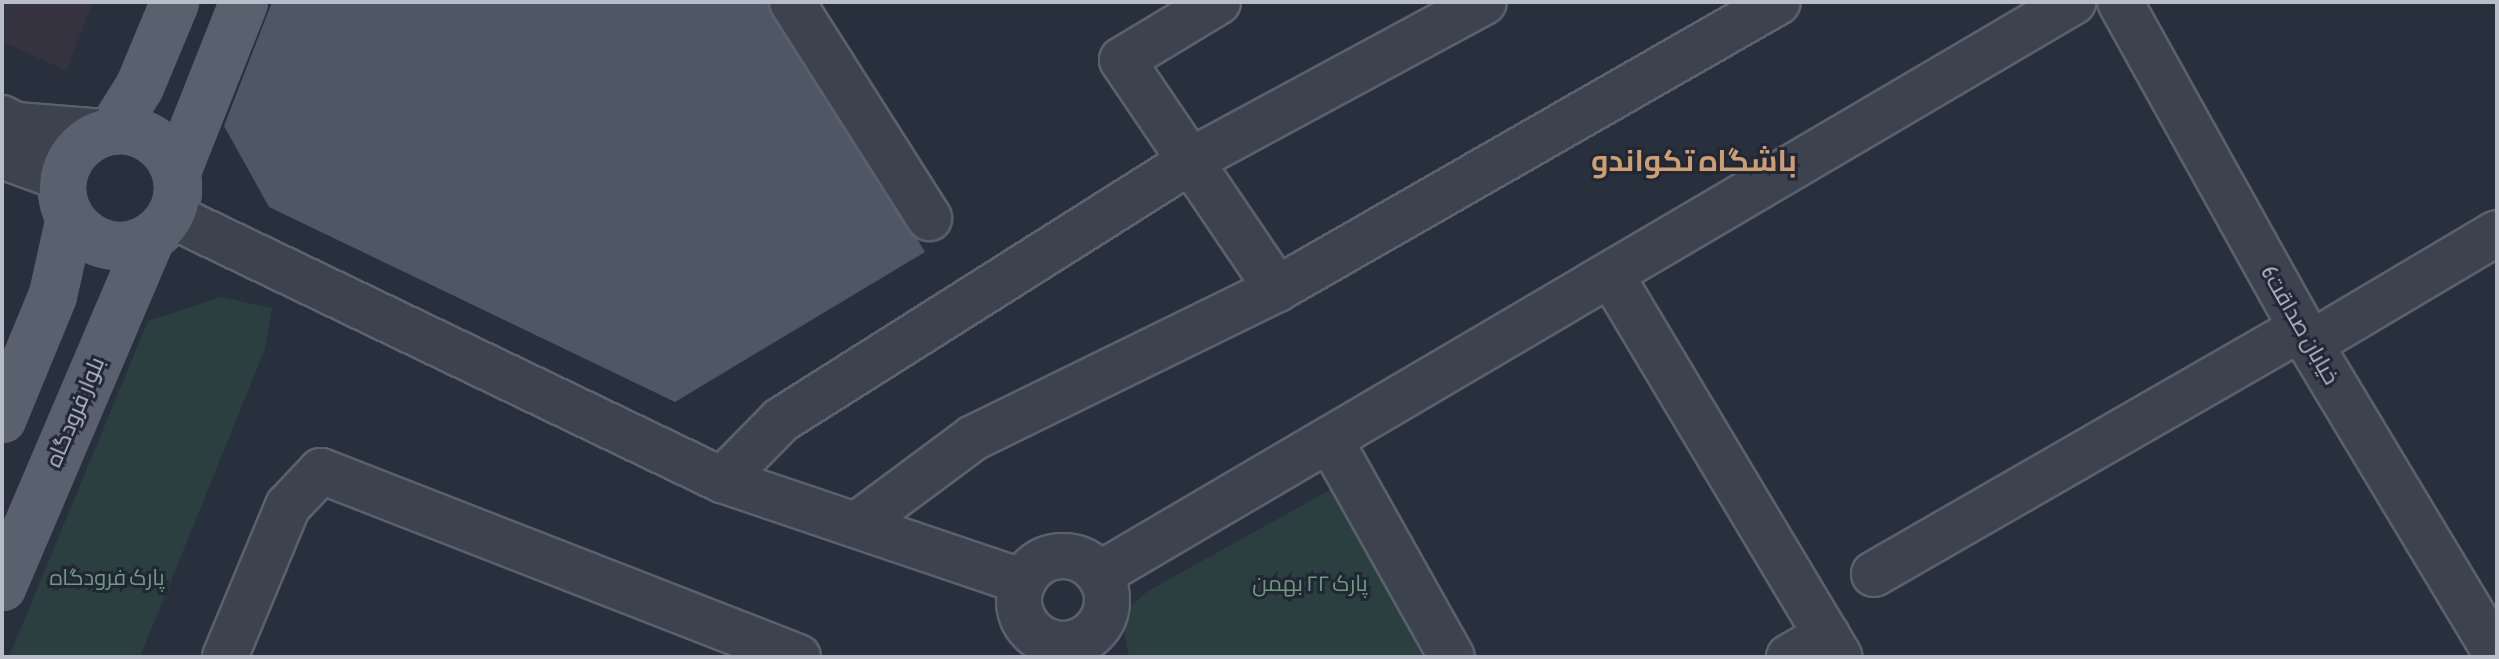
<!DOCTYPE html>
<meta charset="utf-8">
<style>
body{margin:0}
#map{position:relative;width:2499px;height:659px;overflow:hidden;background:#28303e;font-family:"Asap Condensed",Cairo,sans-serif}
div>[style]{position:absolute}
.medical>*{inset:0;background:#363340}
.green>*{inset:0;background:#2b3e40}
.building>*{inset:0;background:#4f5767}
.roads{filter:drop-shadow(2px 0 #5a606c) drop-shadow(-2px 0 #5a606c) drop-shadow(0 2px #5a606c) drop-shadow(0 -2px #5a606c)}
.minor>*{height:44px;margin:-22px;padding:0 22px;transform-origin:22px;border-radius:22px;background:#3c424e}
.minor>.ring{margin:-22px;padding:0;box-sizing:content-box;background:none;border:44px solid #3c424e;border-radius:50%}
.major>*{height:44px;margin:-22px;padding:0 22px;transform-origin:22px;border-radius:22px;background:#5a616e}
.major>.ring{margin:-22px;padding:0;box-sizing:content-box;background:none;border:44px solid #5a616e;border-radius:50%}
span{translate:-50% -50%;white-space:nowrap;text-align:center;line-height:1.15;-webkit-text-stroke:6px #212734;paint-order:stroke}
.street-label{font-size:22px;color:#b8bec9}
.park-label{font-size:22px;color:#72987d}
.district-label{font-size:30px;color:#cc9e71;font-weight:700}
.frame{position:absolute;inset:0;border:4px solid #b8bec9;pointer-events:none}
</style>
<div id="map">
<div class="medical">
<div style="clip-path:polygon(2px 2px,93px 2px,66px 71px,2px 41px)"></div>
</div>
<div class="green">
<div style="clip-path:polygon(221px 297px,272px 308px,265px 349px,140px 657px,9px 657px,148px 321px)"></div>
<div style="clip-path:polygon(1337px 486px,1435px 657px,1129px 657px,1121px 615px,1148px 591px)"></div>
</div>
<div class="building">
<div style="clip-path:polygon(272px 2px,772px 2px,925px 252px,675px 402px,269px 207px,224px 126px)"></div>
</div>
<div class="roads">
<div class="minor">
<div style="left:792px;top:2px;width:256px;rotate:57.6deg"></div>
<div style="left:1218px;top:2px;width:112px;rotate:148.9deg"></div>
<div style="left:1122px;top:60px;width:277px;rotate:55.9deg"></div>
<div style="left:2120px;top:2px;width:391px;rotate:60.9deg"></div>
<div style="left:2310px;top:344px;width:350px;rotate:59deg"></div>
<div style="left:2px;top:118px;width:16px;rotate:27deg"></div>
<div style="left:16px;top:125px;width:88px;rotate:4.5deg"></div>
<div style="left:2px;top:156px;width:64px;rotate:20.1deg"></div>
<div style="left:172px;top:216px;width:610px;rotate:25.64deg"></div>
<div style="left:722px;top:480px;width:318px;rotate:18.7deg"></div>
<div style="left:1611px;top:275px;width:445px;rotate:59.1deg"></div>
<div style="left:2310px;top:344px;width:217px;rotate:-30.7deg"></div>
<div style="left:1330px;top:440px;width:249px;rotate:60.7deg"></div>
<div style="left:722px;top:480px;width:84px;rotate:-45.5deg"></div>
<div style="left:781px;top:420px;width:484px;rotate:-32.3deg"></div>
<div style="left:1190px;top:161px;width:334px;rotate:-28.4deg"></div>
<div style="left:856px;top:525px;width:146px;rotate:-36.6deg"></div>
<div style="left:973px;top:438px;width:339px;rotate:-26.1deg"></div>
<div style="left:1277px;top:289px;width:577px;rotate:-29.81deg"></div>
<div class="ring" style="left:1019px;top:556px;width:44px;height:44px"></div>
<div style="left:1100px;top:574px;width:1129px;rotate:-30.45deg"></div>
<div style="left:1874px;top:574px;width:493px;rotate:-29.9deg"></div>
<div style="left:225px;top:657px;width:164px;rotate:-67.4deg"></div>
<div style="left:288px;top:506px;width:48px;rotate:-46.7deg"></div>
<div style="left:321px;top:471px;width:512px;rotate:21.3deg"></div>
<div style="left:1789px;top:657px;width:44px;rotate:-30.1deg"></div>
</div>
<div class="major">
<div class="ring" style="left:62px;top:130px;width:72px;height:72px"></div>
<div style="left:112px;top:131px;width:53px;rotate:-58.1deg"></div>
<div style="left:140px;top:86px;width:91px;rotate:-67.4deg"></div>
<div style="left:177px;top:171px;width:182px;rotate:-68.4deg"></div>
<div style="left:2px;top:419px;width:134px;rotate:-67.6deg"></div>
<div style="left:53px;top:295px;width:78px;rotate:-77.4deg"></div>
<div style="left:2px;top:587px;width:379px;rotate:-66.9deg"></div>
</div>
</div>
<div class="street-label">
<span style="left:2300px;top:325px;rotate:60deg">خیابان صداقت6</span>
<span style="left:75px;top:412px;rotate:-67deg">بلوار فرودگاه</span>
</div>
<div class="park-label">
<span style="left:107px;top:578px">پارک فرودگاه</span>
<span style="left:1310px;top:584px">پارک ۲۲ بهمن</span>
</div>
<div class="district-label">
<span style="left:1694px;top:160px">باشگاه تکواندو</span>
</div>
<div class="frame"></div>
</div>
